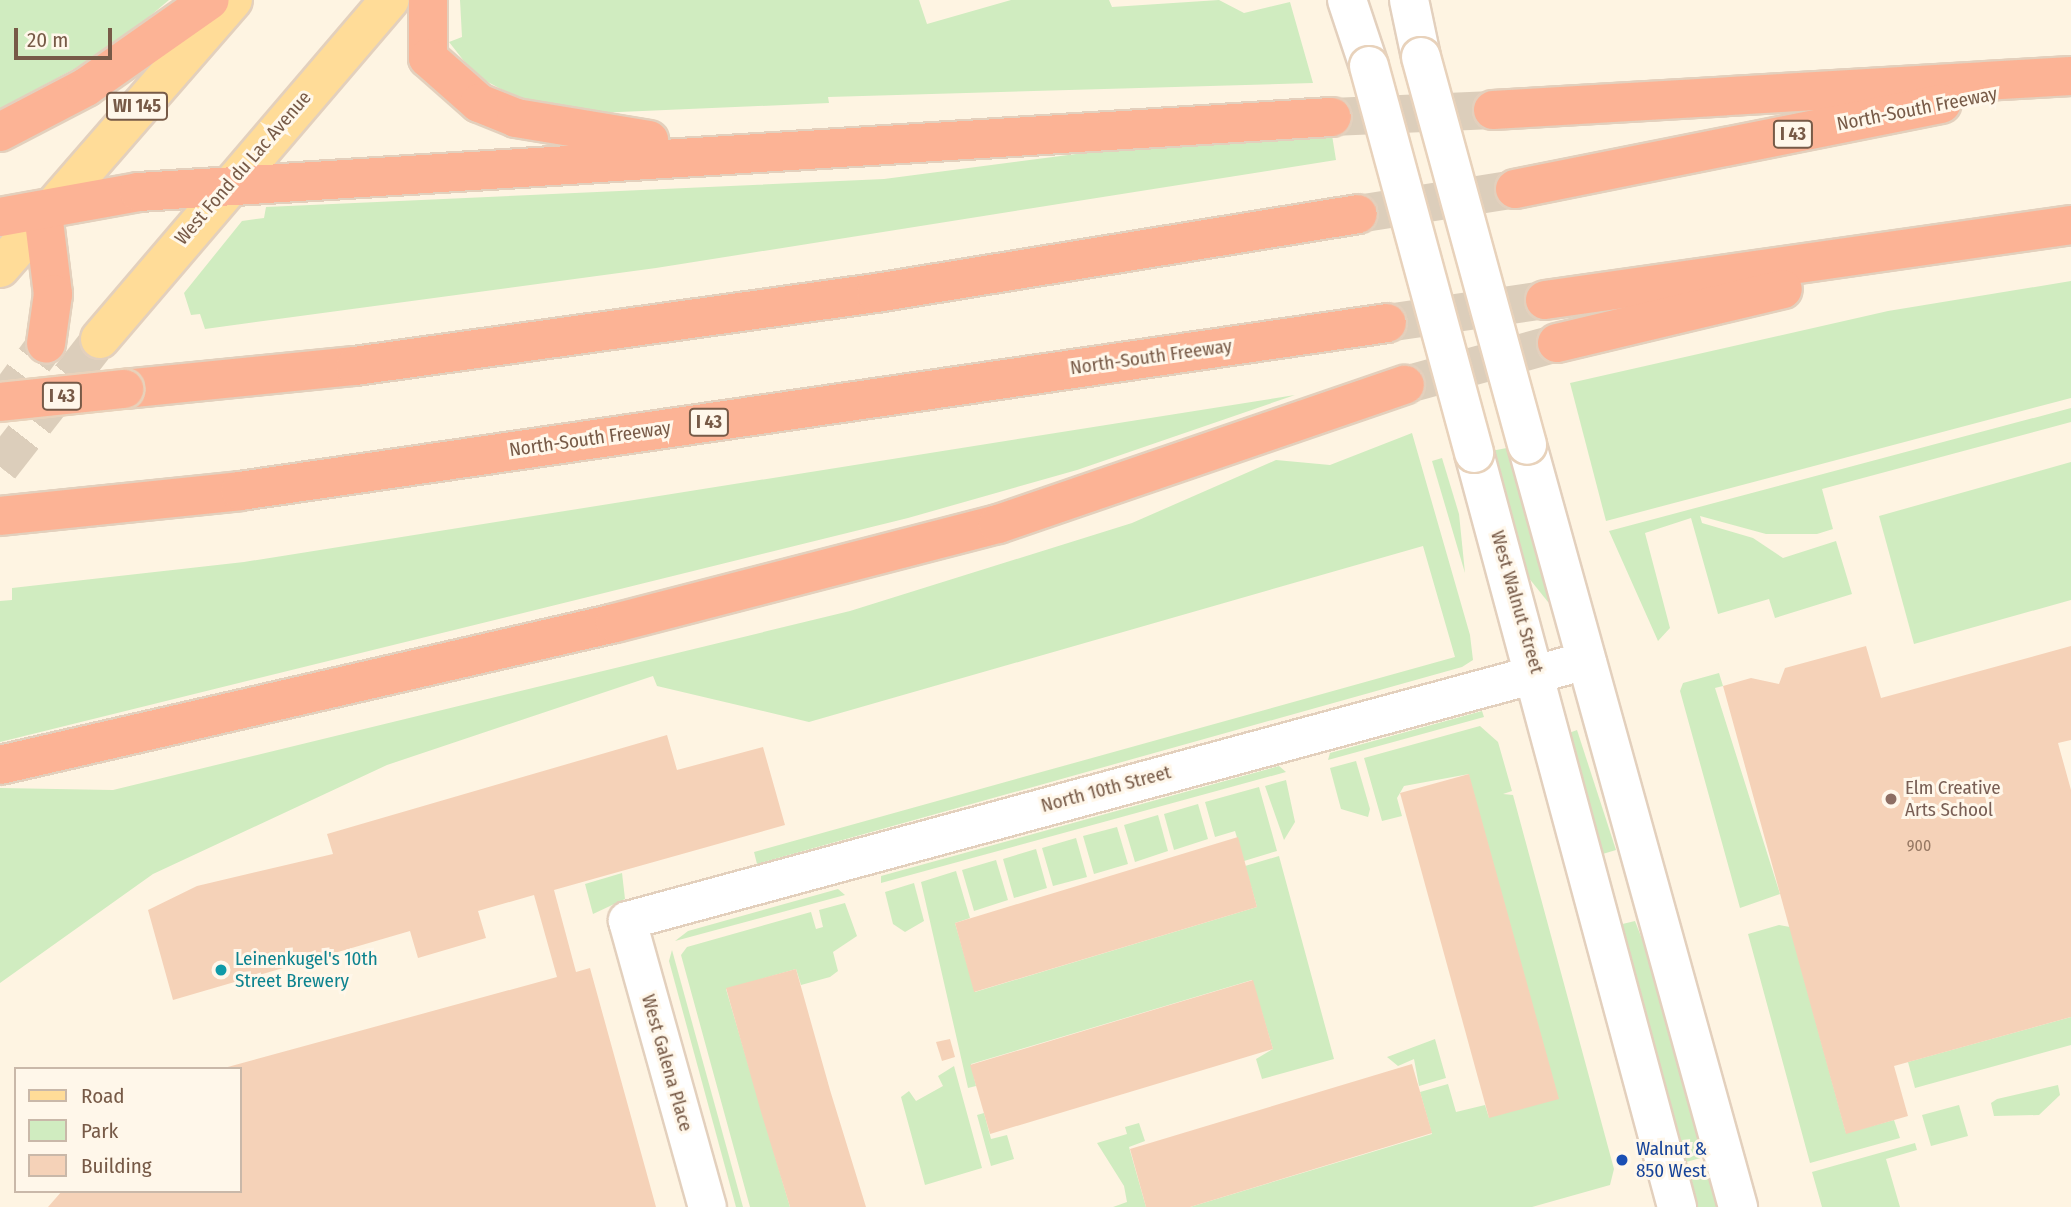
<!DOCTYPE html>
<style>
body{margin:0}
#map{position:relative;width:2071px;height:1207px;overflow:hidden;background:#fef4e2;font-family:"Fira Sans Condensed",sans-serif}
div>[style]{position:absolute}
.green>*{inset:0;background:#d0ecc0}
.building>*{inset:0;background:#f5d2b8}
.primary-tunnel>*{height:38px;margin-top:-19px;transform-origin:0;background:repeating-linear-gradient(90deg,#dccebb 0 38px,transparent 0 57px)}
.highway-tunnel>*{height:38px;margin-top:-19px;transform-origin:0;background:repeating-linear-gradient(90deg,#dccebb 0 38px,transparent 0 57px)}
.roads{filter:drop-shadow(2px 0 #e3d0bd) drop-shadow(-2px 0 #e3d0bd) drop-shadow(0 2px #e3d0bd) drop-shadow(0 -2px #e3d0bd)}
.street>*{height:37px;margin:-18.5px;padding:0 18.5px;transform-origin:18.5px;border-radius:18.5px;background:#fff}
.secondary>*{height:38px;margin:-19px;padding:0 19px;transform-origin:19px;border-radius:19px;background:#fff}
.primary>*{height:38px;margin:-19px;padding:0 19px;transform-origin:19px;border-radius:19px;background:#ffdc98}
.highway>*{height:38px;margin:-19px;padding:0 19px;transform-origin:19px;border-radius:19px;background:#fcb395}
.bridges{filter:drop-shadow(2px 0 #e8d2bb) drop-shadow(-2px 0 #e8d2bb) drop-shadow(0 2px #e8d2bb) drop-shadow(0 -2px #e8d2bb)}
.secondary-bridge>*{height:38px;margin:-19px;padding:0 19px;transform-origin:19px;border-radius:19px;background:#fff}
.highway-bridge>*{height:38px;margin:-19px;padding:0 19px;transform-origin:19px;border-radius:19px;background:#fcb395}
.dots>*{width:19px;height:19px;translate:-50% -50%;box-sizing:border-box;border:4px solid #fff7ea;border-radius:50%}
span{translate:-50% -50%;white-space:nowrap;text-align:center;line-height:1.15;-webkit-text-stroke:6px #fff7ea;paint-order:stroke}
.number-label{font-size:16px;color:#967863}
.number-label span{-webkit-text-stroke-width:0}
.shield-label span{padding:2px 5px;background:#fff7ea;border:2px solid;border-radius:5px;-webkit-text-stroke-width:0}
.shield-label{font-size:18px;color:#775a47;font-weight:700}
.street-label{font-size:19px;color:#775a47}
.education-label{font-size:19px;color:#785e54}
.left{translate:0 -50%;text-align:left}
.culture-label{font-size:19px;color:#0d838f}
.transit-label{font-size:19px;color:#164399}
.legend{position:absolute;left:14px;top:1067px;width:228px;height:126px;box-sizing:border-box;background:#fff7ea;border:2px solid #c9b8a9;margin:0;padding:9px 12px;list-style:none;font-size:21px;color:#775a47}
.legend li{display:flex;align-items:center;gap:14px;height:35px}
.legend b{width:35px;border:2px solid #c9b8a9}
.scale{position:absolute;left:14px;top:28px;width:98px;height:32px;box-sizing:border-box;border:4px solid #775a47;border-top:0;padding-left:9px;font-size:21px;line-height:24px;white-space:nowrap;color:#775a47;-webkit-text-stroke:5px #fff7ea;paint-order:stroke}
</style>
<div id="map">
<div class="green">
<div style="clip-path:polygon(0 0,169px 0,111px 49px,0 109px)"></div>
<div style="clip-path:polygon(460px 0,919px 0,927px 24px,1011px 0,1109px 0,1112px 7px,1219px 0,1244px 13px,1290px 2px,1313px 83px,828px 97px,829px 103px,573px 114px,530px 105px,475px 75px,449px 42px,462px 37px)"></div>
<div style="clip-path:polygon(1332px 135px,1336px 160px,656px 268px,205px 329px,200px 314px,191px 315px,184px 293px,242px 221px,264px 218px,266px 207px,884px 179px,1161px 143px)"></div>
<div style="clip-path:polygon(2071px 281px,2071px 398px,1606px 521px,1570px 383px,1888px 311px)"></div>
<div style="clip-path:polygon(1295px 395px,1077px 470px,908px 518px,0 742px,0 601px,12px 600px,12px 588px,244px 562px)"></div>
<div style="clip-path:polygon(2071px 408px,2071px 422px,1822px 489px,1833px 529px,1817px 534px,1766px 534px,1700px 516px,1702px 523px,1753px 538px,1783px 558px,1836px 541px,1852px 594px,1775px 618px,1769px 599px,1718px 614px,1691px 518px,1645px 533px,1670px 628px,1658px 641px,1609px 531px)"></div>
<div style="clip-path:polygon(1412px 433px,1470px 635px,1473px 660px,1462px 667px,757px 864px,754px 852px,1455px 657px,1423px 546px,809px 722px,657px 686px,653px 676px,387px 765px,153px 874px,0 983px,0 788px,113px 790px,850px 611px,1132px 523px,1276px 460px,1330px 465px)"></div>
<div style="clip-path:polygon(1517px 446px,1558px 594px,1548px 602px,1524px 572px,1486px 452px)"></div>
<div style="clip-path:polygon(1442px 458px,1459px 514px,1465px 573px,1432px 461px)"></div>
<div style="clip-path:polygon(2071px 462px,2071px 600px,1914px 644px,1879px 516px)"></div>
<div style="clip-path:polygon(1719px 673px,1723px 686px,1715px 688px,1780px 894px,1740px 908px,1680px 691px,1683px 683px)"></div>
<div style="clip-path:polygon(1482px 711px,1484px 717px,1328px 760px,1330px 753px)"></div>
<div style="clip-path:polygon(1480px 726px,1498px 742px,1512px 791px,1503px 794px,1513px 795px,1614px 1169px,1610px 1185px,1532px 1207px,1190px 1207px,1432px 1134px,1420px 1092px,1448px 1084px,1456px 1112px,1485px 1105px,1489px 1118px,1469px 774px,1404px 786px,1397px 798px,1402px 816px,1382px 821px,1364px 758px)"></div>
<div style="clip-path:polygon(1577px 730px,1616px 850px,1596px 856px,1569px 733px)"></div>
<div style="clip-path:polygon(1356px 761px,1370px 809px,1368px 817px,1341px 809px,1330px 768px)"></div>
<div style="clip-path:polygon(1279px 766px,1286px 772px,881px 883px,881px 876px)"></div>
<div style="clip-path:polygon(1286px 780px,1295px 822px,1284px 840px,1265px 786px)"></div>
<div style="clip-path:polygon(1259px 787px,1277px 851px,1244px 861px,1235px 831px,1215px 837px,1205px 802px)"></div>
<div style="clip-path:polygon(1198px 804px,1208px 839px,1174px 850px,1164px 814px)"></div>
<div style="clip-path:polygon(1158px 815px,1168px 851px,1135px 862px,1124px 825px)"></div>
<div style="clip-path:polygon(1117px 827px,1128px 864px,1094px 874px,1083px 836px)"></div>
<div style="clip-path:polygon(1076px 838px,1087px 877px,1053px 886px,1042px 848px)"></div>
<div style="clip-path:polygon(1036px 849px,1047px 888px,1014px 898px,1003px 859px)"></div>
<div style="clip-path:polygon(1279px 856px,1334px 1059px,1262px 1079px,1256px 1059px,1273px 1049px,1252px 980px,971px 1064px,976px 1086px,968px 1088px,921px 882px,956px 871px,970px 918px,955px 923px,975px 992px,1257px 907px,1245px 866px)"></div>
<div style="clip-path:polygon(996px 860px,1008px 900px,974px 911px,962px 870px)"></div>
<div style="clip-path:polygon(622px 873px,625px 899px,593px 914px,585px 884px)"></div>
<div style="clip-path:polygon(914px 883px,924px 921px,905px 932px,893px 924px,885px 892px)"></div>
<div style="clip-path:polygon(838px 889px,845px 895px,675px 941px,688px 931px)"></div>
<div style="clip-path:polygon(845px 903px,857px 936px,833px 952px,838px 971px,830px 977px,801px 985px,796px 969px,726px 989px,790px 1207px,750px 1207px,681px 955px,687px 947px,811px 912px,816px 929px,823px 927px,819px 910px)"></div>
<div style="clip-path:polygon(1635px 921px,1688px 1058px,1715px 1154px,1679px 1164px,1614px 926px)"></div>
<div style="clip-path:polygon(1779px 925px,1790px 927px,1846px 1133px,1894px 1120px,1900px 1138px,1810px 1163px,1748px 934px)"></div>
<div style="clip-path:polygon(672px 950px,743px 1207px,736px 1207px,669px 961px)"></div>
<div style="clip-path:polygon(2071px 1017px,2071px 1045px,1915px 1088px,1908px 1062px)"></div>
<div style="clip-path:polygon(1435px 1039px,1446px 1078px,1419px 1086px,1414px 1059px,1398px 1066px,1387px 1057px)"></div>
<div style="clip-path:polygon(954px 1066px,982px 1168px,925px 1185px,901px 1097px,909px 1091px,916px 1101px,943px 1086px,938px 1076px)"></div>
<div style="clip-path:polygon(2058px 1085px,2060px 1095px,2039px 1115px,1994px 1116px,1991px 1103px,1997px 1099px)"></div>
<div style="clip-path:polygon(1959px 1105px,1968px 1136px,1931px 1146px,1922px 1115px)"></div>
<div style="clip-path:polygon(984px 1113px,991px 1139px,1007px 1135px,1014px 1159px,991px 1166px,977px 1115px)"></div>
<div style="clip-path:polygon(1139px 1123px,1145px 1141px,1129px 1147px,1146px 1207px,1113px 1207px,1127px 1202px,1124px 1186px,1097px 1143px,1127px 1134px,1125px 1127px)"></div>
<div style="clip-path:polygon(1915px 1143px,1917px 1150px,1886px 1159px,1900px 1207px,1822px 1207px,1812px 1172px)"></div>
<div style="clip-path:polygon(1717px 1166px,1728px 1207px,1691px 1207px,1682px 1176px)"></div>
</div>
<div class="building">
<div style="clip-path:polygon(1866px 646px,1881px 698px,2071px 646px,2071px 740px,2058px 743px,2071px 790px,2071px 1017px,1894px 1066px,1908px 1116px,1846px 1134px,1723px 686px,1751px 678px,1779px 684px,1785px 668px)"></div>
<div style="clip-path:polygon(667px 735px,677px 770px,763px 747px,785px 825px,554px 890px,576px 972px,590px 968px,656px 1207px,48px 1207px,62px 1191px,240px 1191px,240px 1069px,224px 1068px,557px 977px,534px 895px,478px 911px,486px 938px,418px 958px,410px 931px,173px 1000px,148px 910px,197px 886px,333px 854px,327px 834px)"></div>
<div style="clip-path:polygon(1469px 774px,1559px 1099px,1489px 1118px,1400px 793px)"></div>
<div style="clip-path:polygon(1238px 837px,1257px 907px,974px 992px,955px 923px)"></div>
<div style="clip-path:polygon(796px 969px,830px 1090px,866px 1207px,790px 1207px,761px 1112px,726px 988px)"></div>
<div style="clip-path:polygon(1253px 980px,1273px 1049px,990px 1134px,970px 1065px)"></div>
<div style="clip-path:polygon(950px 1039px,955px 1057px,942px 1061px,936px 1042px)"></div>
<div style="clip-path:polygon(1412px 1064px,1432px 1133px,1190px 1207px,1146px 1207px,1130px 1149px)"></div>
</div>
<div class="primary-tunnel">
<div style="left:0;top:406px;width:77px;rotate:-53.4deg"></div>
<div style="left:0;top:467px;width:162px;rotate:-52deg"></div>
</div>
<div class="highway-tunnel">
<div style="left:1332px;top:117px;width:161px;rotate:-2.5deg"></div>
<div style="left:1358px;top:214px;width:159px;rotate:-9deg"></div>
<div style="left:1387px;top:323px;width:160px;rotate:-8.3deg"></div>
<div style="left:1405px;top:385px;width:158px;rotate:-15.4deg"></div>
</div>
<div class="roads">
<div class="street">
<div style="left:707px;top:1207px;width:298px;rotate:-105.6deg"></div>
<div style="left:627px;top:920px;width:994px;rotate:-15.17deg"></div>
</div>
<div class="secondary">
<div style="left:1347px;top:0;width:70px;rotate:71.6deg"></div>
<div style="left:1409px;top:0;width:58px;rotate:78.1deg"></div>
<div style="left:1527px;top:445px;width:791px;rotate:74.52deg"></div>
<div style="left:1474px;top:453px;width:781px;rotate:74.93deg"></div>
</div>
<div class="primary">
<div style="left:0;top:268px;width:355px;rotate:-49deg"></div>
<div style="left:100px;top:339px;width:446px;rotate:-49.5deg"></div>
</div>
<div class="highway">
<div style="left:428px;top:0;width:58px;rotate:90deg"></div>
<div style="left:428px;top:58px;width:68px;rotate:41.4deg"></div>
<div style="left:479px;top:103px;width:40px;rotate:22deg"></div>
<div style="left:516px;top:118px;width:135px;rotate:9.4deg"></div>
<div style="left:1493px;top:110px;width:579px;rotate:-3.37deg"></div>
<div style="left:0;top:132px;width:97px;rotate:-27.6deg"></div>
<div style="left:86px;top:87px;width:151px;rotate:-35.1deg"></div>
<div style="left:1515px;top:189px;width:435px;rotate:-11.3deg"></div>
<div style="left:43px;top:213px;width:82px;rotate:83deg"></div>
<div style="left:53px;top:294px;width:50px;rotate:98deg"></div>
<div style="left:0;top:217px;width:141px;rotate:-10.2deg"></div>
<div style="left:139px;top:192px;width:1195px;rotate:-3.6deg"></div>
<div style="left:1545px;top:300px;width:531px;rotate:-8.11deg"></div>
<div style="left:1557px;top:343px;width:232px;rotate:-13.4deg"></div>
<div style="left:124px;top:389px;width:232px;rotate:-5.7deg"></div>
<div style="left:355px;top:366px;width:526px;rotate:-7.98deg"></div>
<div style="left:876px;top:293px;width:488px;rotate:-9.3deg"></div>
<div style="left:0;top:516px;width:241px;rotate:-5.9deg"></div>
<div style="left:240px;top:491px;width:1159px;rotate:-8.33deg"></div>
<div style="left:0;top:765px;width:631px;rotate:-13deg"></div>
<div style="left:615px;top:623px;width:396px;rotate:-14.5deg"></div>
<div style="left:998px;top:524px;width:430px;rotate:-18.9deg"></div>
</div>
</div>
<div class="bridges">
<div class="secondary-bridge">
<div style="left:1421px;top:57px;width:402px;rotate:74.7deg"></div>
<div style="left:1369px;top:66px;width:401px;rotate:74.8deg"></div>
</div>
<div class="highway-bridge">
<div style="left:0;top:402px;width:125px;rotate:-6deg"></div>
</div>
</div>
<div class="dots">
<div style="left:1891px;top:799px;background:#8d6e63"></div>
<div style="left:221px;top:970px;background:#0f9aa8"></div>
<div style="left:1622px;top:1160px;background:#1a4fb4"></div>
</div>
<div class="number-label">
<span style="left:1919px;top:846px">900</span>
</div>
<div class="shield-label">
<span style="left:137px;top:106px">WI 145</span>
<span style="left:1793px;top:134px">I 43</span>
<span style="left:62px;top:396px">I 43</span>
<span style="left:709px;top:422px">I 43</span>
</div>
<div class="street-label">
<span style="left:1917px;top:109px;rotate:-11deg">North-South Freeway</span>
<span style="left:243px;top:168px;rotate:-49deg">West Fond du Lac Avenue</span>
<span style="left:1151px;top:357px;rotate:-8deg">North-South Freeway</span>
<span style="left:590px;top:439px;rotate:-8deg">North-South Freeway</span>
<span style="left:1517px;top:602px;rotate:74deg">West Walnut Street</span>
<span style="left:1106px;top:789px;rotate:-15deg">North 10th Street</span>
<span style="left:667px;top:1063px;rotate:74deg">West Galena Place</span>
</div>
<div class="education-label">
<span class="left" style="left:1905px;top:799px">Elm Creative<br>Arts School</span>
</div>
<div class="culture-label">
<span class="left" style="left:235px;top:970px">Leinenkugel's 10th<br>Street Brewery</span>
</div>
<div class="transit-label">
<span class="left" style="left:1636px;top:1160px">Walnut &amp;<br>850 West</span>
</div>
<ul class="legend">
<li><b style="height:9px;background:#ffdc98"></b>Road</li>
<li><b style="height:19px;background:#d0ecc0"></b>Park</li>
<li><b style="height:19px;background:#f5d2b8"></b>Building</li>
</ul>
<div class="scale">20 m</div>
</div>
